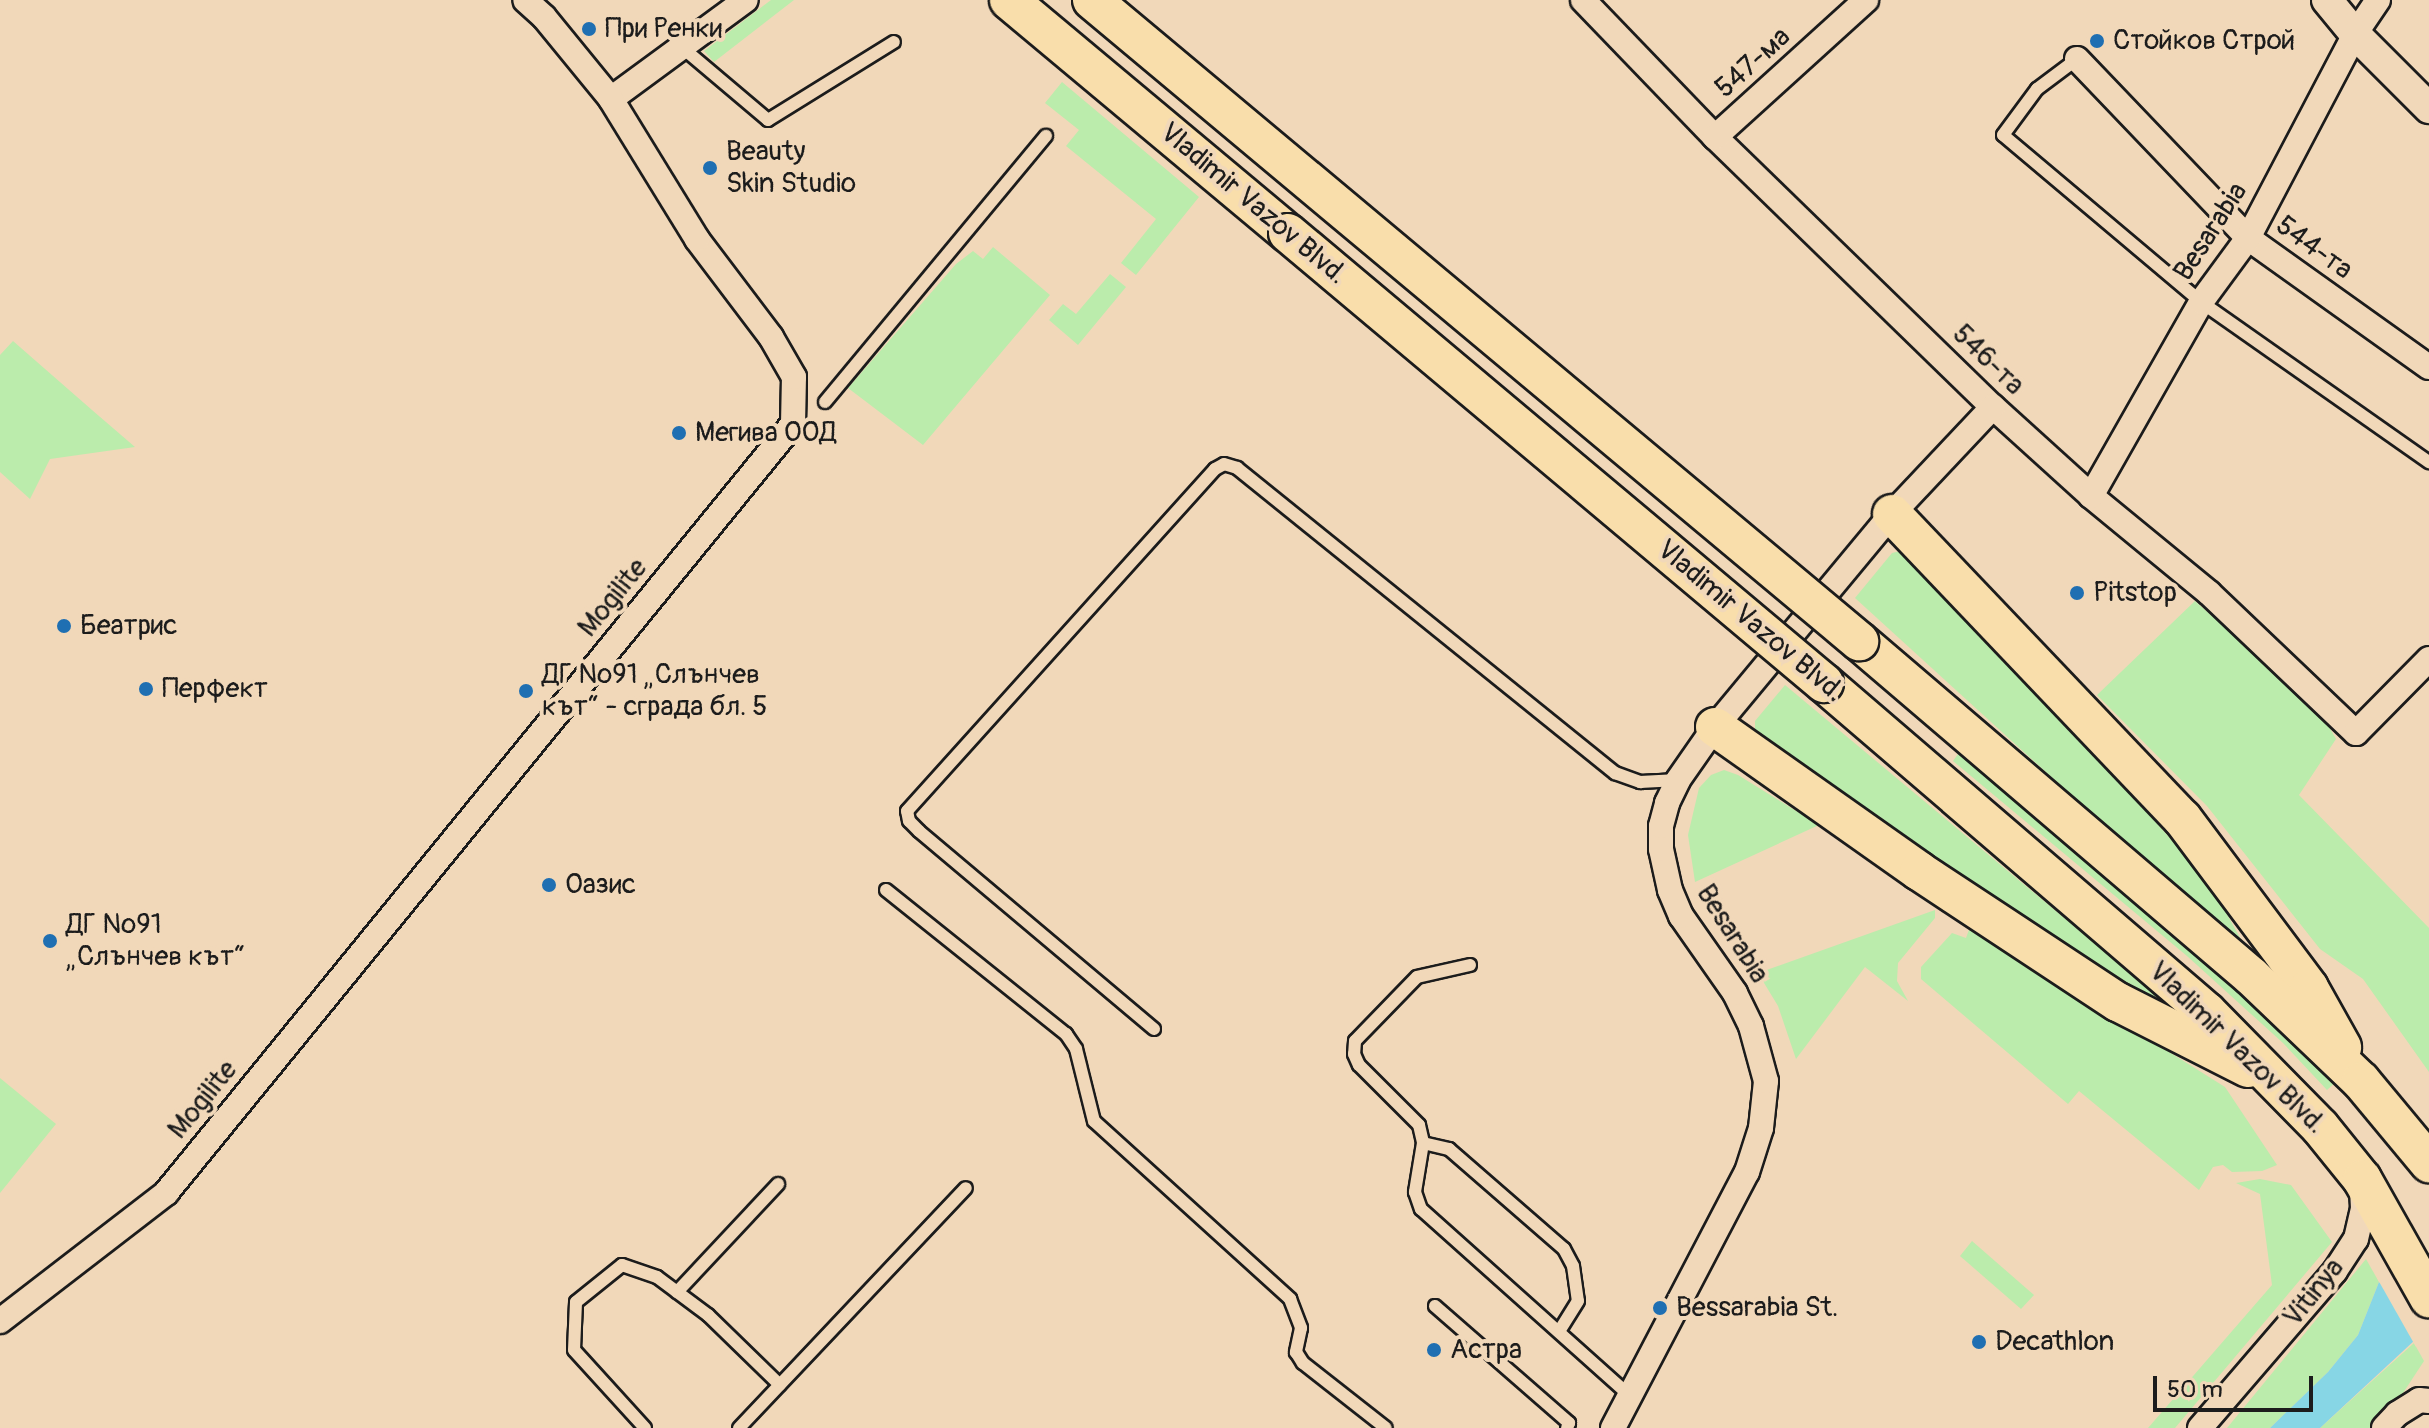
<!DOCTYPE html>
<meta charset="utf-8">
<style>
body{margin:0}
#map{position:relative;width:2429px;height:1428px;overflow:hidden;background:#f1d8b9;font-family:Pangolin,sans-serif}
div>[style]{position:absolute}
.green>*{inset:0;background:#bbecac}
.water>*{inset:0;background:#87d6e5}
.pier>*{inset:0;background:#f1d8b9}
.roads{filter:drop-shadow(2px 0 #1c1c1c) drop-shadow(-2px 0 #1c1c1c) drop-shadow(0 2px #1c1c1c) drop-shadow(0 -2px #1c1c1c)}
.service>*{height:12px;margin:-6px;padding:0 6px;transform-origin:6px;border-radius:6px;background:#f1d8b9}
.minor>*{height:24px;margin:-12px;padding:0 12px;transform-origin:12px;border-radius:12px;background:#f1d8b9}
.tertiary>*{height:30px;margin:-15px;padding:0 15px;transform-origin:15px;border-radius:15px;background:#f1d8b9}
.primary>*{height:38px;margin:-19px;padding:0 19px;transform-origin:19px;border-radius:19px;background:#f9deab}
.bridges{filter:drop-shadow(2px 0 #1c1c1c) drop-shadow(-2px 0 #1c1c1c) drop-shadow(0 2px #1c1c1c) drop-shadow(0 -2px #1c1c1c)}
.primary-bridge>*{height:38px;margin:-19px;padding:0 19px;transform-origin:19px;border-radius:19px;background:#f9deab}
.dots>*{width:22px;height:22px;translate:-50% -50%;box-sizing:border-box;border:4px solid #f1d8b9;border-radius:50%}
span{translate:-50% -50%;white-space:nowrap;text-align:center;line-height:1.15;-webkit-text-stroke:8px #f1d8b9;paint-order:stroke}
.poi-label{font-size:28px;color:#1c1c1c}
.left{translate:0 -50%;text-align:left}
.street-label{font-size:28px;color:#1c1c1c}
.scale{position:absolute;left:2153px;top:1376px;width:160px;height:36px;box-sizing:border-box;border:4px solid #1c1c1c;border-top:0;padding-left:10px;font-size:24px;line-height:28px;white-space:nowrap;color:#1c1c1c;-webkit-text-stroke:6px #f1d8b9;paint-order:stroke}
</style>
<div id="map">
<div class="green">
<div style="clip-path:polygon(771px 0,794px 0,714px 62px,704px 51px)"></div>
<div style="clip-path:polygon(1062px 82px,1199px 197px,1136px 275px,1121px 263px,1156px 219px,1066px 146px,1079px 130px,1045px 103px)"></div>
<div style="clip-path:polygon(993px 247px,1050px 295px,923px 445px,848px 388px,956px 264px,973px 251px,983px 259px)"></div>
<div style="clip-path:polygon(1110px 274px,1126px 287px,1078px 345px,1049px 320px,1063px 304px,1076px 314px)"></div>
<div style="clip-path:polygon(13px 341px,92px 410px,135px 447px,50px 459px,30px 499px,0 472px,0 355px)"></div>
<div style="clip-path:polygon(1900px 551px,2130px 793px,2209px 882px,2253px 961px,1855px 598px,1892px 553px)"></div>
<div style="clip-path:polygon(2195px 601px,2320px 711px,2336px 739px,2299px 795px,2429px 928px,2429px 1072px,2363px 979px,2320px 949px,2207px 806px,2097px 695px)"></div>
<div style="clip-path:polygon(1785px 685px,2165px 1002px,2113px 976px,1761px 743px,1755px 734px,1755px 721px)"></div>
<div style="clip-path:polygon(1963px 747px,2179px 929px,2338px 1080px,2327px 1090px,2283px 1043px,2187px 956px,1953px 761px)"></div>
<div style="clip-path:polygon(1724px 770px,1738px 775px,1819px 825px,1695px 882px,1688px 835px,1699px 788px,1711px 775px)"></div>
<div style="clip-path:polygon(1935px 910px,1935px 918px,1898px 963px,1897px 981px,1908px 1001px,1865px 967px,1796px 1059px,1778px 1006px,1758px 973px)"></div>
<div style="clip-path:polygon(1970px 927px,2225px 1087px,2277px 1165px,2262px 1171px,2232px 1172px,2223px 1165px,2213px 1167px,2199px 1190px,2079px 1091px,2068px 1104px,1921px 979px,1921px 967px,1952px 933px,1966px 938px)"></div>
<div style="clip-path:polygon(0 1078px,56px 1124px,0 1193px)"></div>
<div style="clip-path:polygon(2260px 1179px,2291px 1185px,2332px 1242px,2175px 1428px,2148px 1428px,2272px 1285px,2260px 1194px,2236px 1183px)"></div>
<div style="clip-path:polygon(1972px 1241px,2034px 1295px,2021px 1309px,1960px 1256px)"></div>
<div style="clip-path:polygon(2366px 1259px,2379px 1282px,2358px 1335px,2328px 1372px,2270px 1428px,2227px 1428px)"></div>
<div style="clip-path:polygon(2414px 1343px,2424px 1361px,2403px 1393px,2371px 1428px,2320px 1428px)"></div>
</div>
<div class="water">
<div style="clip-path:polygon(2379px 1282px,2429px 1327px,2320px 1428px,2270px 1428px,2328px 1372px,2358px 1335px)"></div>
</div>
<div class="pier">
<div style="clip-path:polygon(2429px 1223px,2429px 1333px,2416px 1347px,2377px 1278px)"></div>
</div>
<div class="roads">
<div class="service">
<div style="left:684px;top:49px;width:110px;rotate:40.2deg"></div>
<div style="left:768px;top:120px;width:148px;rotate:-31.8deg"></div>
<div style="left:2077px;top:59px;width:50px;rotate:143.1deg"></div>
<div style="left:2037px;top:89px;width:57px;rotate:126.5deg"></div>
<div style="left:2003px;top:135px;width:259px;rotate:40.1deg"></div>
<div style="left:2201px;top:302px;width:279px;rotate:35.1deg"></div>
<div style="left:825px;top:402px;width:346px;rotate:-50.3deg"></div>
<div style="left:886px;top:890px;width:231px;rotate:38.7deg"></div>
<div style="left:1066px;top:1034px;width:18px;rotate:56deg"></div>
<div style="left:1076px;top:1049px;width:74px;rotate:76deg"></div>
<div style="left:1094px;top:1121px;width:265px;rotate:42.2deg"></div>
<div style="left:1290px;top:1299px;width:31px;rotate:69deg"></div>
<div style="left:1301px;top:1328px;width:25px;rotate:102deg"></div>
<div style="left:1296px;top:1352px;width:13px;rotate:58deg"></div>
<div style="left:1303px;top:1363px;width:105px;rotate:38.1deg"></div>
<div style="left:1470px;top:965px;width:54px;rotate:167.2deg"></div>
<div style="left:1417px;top:977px;width:89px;rotate:134.1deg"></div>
<div style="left:1355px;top:1041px;width:13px;rotate:94deg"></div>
<div style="left:1354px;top:1054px;width:12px;rotate:66deg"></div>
<div style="left:1359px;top:1065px;width:85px;rotate:45deg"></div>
<div style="left:1419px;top:1125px;width:18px;rotate:77deg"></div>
<div style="left:1423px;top:1143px;width:50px;rotate:99.3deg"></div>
<div style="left:1415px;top:1192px;width:18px;rotate:71deg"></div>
<div style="left:1421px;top:1209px;width:280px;rotate:41.8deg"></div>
<div style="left:1154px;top:1029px;width:307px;rotate:-139.9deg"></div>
<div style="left:919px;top:831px;width:14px;rotate:-135deg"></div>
<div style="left:909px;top:821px;width:10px;rotate:-101deg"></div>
<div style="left:907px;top:811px;width:460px;rotate:-48deg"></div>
<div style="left:1215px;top:469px;width:10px;rotate:-29deg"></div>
<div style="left:1224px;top:464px;width:14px;rotate:17deg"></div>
<div style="left:1237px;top:468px;width:486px;rotate:38.9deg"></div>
<div style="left:1615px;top:773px;width:27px;rotate:20deg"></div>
<div style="left:1640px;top:782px;width:38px;rotate:-3deg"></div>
<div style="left:1423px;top:1143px;width:27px;rotate:13deg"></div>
<div style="left:1449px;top:1149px;width:152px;rotate:41deg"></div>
<div style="left:1564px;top:1249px;width:19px;rotate:62deg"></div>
<div style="left:1573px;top:1266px;width:35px;rotate:82deg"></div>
<div style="left:1578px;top:1301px;width:34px;rotate:122deg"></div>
<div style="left:677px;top:1292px;width:148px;rotate:-46.9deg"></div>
<div style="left:1435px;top:1306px;width:178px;rotate:41.1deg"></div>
<div style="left:1569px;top:1423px;width:5px;rotate:112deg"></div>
<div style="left:645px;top:1428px;width:105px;rotate:-132.3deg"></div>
<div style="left:574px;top:1350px;width:48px;rotate:-87.6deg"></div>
<div style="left:576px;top:1302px;width:59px;rotate:-38.8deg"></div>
<div style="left:622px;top:1265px;width:37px;rotate:19deg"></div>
<div style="left:657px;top:1277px;width:64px;rotate:36.7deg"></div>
<div style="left:708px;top:1315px;width:100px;rotate:44.2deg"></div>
<div style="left:739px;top:1428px;width:330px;rotate:-46.6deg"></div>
</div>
<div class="minor">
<div style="left:1583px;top:0;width:190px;rotate:46.1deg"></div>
<div style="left:1715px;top:137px;width:388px;rotate:44.2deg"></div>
<div style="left:1993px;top:407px;width:132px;rotate:42.2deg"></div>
<div style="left:2091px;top:496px;width:153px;rotate:39.4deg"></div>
<div style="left:2209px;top:593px;width:203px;rotate:43.6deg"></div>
<div style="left:2356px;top:733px;width:104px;rotate:-45.4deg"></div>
<div style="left:2077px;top:59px;width:248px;rotate:46.3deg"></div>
<div style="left:2248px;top:238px;width:222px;rotate:35.5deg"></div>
<div style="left:611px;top:99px;width:167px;rotate:-36.3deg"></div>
<div style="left:1715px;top:137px;width:204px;rotate:-42.2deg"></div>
<div style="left:2091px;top:496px;width:223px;rotate:-60.4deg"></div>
<div style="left:2201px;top:302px;width:79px;rotate:-53.7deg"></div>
<div style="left:2248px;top:238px;width:230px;rotate:-62.3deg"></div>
<div style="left:2355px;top:34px;width:41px;rotate:-55.9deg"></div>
<div style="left:0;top:1321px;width:210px;rotate:-37.6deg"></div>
<div style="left:166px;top:1193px;width:992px;rotate:-50.81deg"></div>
<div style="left:793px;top:424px;width:47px;rotate:-88.8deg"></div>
<div style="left:794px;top:377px;width:46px;rotate:-119.9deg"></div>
<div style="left:771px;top:337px;width:123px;rotate:-127.1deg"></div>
<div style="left:697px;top:239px;width:164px;rotate:-121.6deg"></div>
<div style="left:611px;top:99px;width:106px;rotate:-129.3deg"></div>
<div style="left:544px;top:17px;width:25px;rotate:-138deg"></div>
<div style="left:1613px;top:1428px;width:289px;rotate:-62.4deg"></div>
<div style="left:1747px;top:1172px;width:46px;rotate:-72.3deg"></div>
<div style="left:1761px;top:1128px;width:47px;rotate:-83.9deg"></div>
<div style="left:1766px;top:1081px;width:57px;rotate:-105.3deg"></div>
<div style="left:1751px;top:1026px;width:37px;rotate:-116deg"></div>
<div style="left:1735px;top:993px;width:94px;rotate:-125deg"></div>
<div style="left:1681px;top:916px;width:28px;rotate:-113deg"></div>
<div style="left:1670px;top:890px;width:42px;rotate:-102.4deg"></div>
<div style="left:1661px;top:849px;width:23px;rotate:-90deg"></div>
<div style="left:1661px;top:826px;width:24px;rotate:-75deg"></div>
<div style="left:1667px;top:803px;width:25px;rotate:-64deg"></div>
<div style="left:1678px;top:780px;width:65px;rotate:-55.1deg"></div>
<div style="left:1715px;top:727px;width:277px;rotate:-50.3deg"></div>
<div style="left:1892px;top:514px;width:147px;rotate:-46.7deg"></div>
<div style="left:2200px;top:1428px;width:207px;rotate:-49.3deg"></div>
<div style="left:2335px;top:1271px;width:38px;rotate:-57deg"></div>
<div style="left:2356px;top:1239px;width:32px;rotate:-77deg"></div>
<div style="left:2363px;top:1208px;width:22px;rotate:-93deg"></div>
<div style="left:2384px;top:1428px;width:19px;rotate:-47deg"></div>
<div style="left:2397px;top:1414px;width:26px;rotate:-32deg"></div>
<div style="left:2419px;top:1400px;width:10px;rotate:6deg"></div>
</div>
<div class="tertiary">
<div style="left:2327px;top:0;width:44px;rotate:50.5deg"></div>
<div style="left:2355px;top:34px;width:105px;rotate:45deg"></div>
</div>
<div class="primary">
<div style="left:1009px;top:0;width:363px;rotate:39.9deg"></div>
<div style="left:1892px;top:514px;width:420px;rotate:46.4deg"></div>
<div style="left:2182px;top:818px;width:212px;rotate:53.2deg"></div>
<div style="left:2309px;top:988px;width:68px;rotate:60.8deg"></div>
<div style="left:1859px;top:641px;width:516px;rotate:40.52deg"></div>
<div style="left:2251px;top:976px;width:152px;rotate:43.7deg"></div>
<div style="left:2361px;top:1081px;width:107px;rotate:50.3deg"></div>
<div style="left:1824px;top:683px;width:505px;rotate:40.66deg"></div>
<div style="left:2207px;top:1012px;width:161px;rotate:45.5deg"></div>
<div style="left:2320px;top:1127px;width:67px;rotate:51.1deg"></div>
<div style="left:2362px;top:1179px;width:137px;rotate:60.6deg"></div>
<div style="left:1715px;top:727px;width:250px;rotate:35.2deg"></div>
<div style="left:1919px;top:871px;width:238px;rotate:33.4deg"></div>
<div style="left:2118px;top:1002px;width:146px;rotate:26.9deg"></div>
</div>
</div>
<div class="bridges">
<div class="primary-bridge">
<div style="left:1092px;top:0;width:1000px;rotate:39.89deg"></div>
<div style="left:1288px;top:233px;width:700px;rotate:40.02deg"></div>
</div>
</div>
<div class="dots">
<div style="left:589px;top:29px;background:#1f6fb2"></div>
<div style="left:2097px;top:41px;background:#1f6fb2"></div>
<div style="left:710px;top:168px;background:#1f6fb2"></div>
<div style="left:679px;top:433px;background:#1f6fb2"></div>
<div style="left:2077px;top:593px;background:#1f6fb2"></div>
<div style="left:64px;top:626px;background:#1f6fb2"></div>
<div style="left:146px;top:689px;background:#1f6fb2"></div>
<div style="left:526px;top:691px;background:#1f6fb2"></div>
<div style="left:549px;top:885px;background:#1f6fb2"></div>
<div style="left:50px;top:941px;background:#1f6fb2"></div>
<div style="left:1660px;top:1308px;background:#1f6fb2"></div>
<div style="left:1979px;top:1342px;background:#1f6fb2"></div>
<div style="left:1434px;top:1350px;background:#1f6fb2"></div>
</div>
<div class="poi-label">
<span class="left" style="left:605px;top:29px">При Ренки</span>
<span class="left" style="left:2113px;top:41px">Стойков Строй</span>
<span class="left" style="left:726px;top:168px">Beauty<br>Skin Studio</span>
<span class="left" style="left:695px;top:433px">Мегива ООД</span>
<span class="left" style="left:2093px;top:593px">Pitstop</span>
<span class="left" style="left:80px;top:626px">Беатрис</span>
<span class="left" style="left:542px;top:691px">ДГ №91 „Слънчев<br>кът“ - сграда бл. 5</span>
<span class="left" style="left:162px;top:689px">Перфект</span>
<span class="left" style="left:565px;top:885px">Оазис</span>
<span class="left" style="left:66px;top:941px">ДГ №91<br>„Слънчев кът“</span>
<span class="left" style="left:1676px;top:1308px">Bessarabia St.</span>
<span class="left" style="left:1995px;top:1342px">Decathlon</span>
<span class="left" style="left:1450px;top:1350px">Астра</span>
</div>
<div class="street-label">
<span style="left:1753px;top:63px;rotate:-42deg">547-ма</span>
<span style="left:1253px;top:204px;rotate:40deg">Vladimir Vazov Blvd.</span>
<span style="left:2211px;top:232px;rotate:-57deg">Besarabia</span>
<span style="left:2314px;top:248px;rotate:36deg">544-та</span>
<span style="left:1988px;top:360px;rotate:44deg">546-та</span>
<span style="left:613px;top:598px;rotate:-51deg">Mogilite</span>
<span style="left:1750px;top:621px;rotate:40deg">Vladimir Vazov Blvd.</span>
<span style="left:1732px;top:934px;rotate:58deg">Besarabia</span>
<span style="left:2237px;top:1048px;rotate:44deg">Vladimir Vazov Blvd.</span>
<span style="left:203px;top:1100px;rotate:-51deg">Mogilite</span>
<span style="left:2314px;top:1293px;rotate:-51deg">Vitinya</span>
</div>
<div class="scale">50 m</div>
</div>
